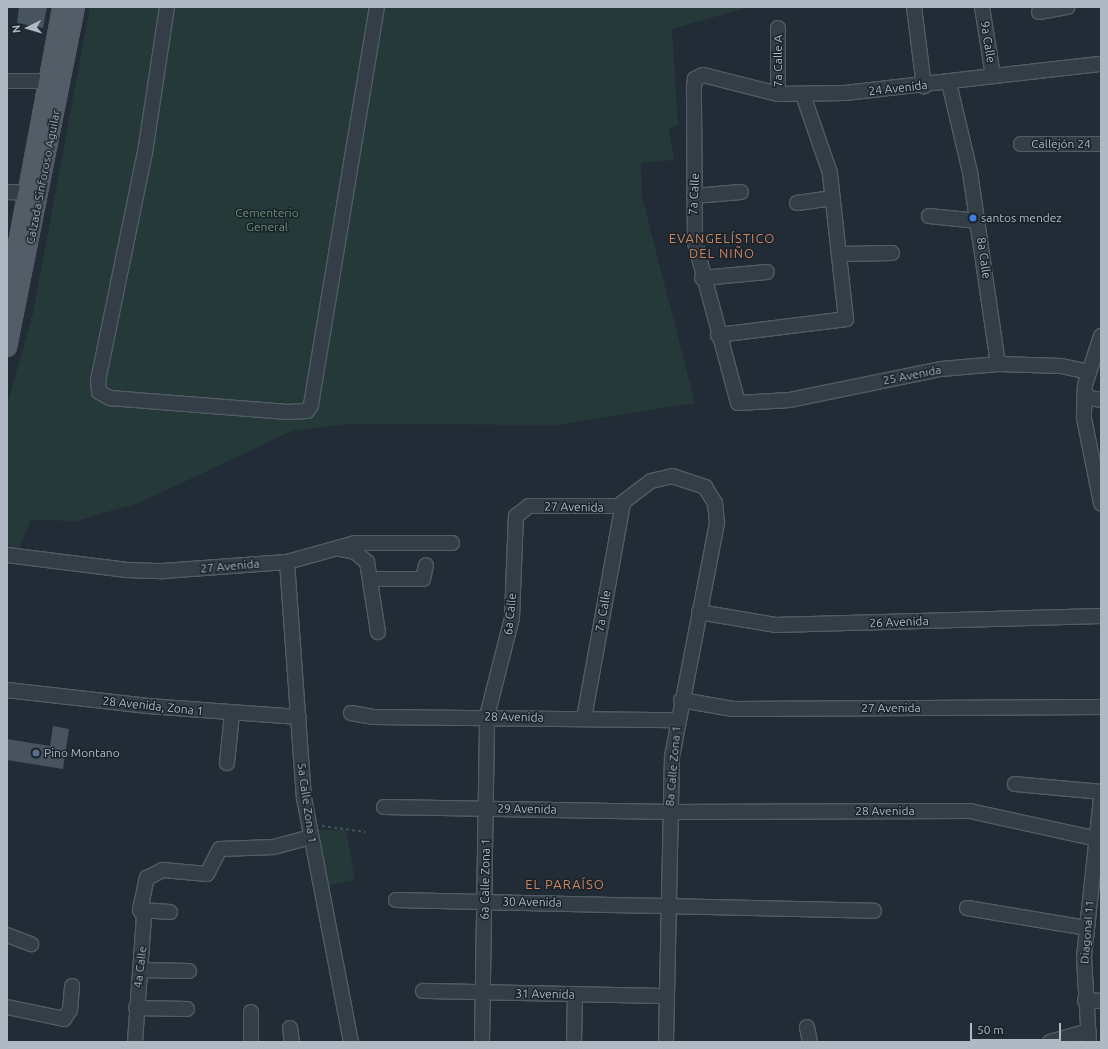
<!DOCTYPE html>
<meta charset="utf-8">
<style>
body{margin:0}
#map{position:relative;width:1108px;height:1049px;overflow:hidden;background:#212c36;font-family:Ubuntu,sans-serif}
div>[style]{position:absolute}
.green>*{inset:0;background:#243938}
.building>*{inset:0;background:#475460}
.path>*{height:2px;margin-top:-1px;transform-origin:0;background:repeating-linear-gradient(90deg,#405455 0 3px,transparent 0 6px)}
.roads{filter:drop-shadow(1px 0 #525c65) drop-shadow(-1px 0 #525c65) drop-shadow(0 1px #525c65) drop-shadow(0 -1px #525c65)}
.minor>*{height:14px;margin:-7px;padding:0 7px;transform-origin:7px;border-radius:7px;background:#343e47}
.major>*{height:17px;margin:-8.5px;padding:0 8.5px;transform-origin:8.5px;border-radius:8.5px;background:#525d67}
.dots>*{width:11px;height:11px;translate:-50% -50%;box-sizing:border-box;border:2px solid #1a232b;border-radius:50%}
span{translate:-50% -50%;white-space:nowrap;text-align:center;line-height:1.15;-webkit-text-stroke:3px #1a232b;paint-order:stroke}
.street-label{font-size:12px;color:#afb9c4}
.park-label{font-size:12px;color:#67936d}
.poi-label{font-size:12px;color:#afb9c4}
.left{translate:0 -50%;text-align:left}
.neighbourhood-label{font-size:13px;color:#ce855f;letter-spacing:1px}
.frame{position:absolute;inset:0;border:8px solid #afb9c4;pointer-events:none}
.north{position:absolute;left:8px;top:8px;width:40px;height:40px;-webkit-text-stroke:3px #1a232b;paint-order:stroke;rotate:265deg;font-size:11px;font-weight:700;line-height:16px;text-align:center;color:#afb9c4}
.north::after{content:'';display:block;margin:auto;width:14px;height:18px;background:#afb9c4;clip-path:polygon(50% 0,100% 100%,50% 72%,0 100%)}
.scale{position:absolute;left:970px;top:1023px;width:91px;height:18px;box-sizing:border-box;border:2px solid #afb9c4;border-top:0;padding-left:5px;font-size:12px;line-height:14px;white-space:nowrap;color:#afb9c4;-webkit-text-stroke:3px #1a232b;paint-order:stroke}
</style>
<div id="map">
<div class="green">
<div style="clip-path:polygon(90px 7px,749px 7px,672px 29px,678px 124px,669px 129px,674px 160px,641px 163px,642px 197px,695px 403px,556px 425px,349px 424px,292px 431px,141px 502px,77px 521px,31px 520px,18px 551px,7px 549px,7px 406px,33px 313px)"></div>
<div style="clip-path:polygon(316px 830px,346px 830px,355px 880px,325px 886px)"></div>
</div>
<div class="building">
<div style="clip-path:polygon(19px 7px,47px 7px,43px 28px,17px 23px)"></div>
<div style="clip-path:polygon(53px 726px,69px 729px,63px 769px,7px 760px,7px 739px,50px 746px)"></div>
</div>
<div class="path">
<div style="left:322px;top:826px;width:44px;rotate:7.8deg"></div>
</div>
<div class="roads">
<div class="minor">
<div style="left:167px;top:7px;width:147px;rotate:98.6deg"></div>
<div style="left:145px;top:152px;width:233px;rotate:101.6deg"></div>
<div style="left:98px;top:380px;width:12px;rotate:85deg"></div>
<div style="left:99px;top:392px;width:13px;rotate:29deg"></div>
<div style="left:110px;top:398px;width:178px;rotate:4.5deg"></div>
<div style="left:287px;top:412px;width:20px;rotate:-3deg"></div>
<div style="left:307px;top:411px;width:7px;rotate:-56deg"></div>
<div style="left:311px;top:405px;width:403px;rotate:-80.6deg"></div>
<div style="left:914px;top:7px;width:80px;rotate:82.8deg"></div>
<div style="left:982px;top:7px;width:70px;rotate:80.9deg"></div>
<div style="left:1039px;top:12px;width:29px;rotate:-10deg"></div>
<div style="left:778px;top:28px;width:66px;rotate:90deg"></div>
<div style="left:7px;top:81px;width:50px"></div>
<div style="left:949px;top:83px;width:91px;rotate:76.7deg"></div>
<div style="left:970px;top:172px;width:194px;rotate:81.7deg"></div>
<div style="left:1021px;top:144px;width:80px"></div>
<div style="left:7px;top:192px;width:30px;rotate:2deg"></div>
<div style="left:694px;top:196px;width:47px;rotate:-4.9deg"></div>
<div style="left:797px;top:203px;width:36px;rotate:-8deg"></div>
<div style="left:929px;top:216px;width:49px;rotate:5.8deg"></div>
<div style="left:841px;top:254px;width:51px;rotate:-1.1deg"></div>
<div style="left:702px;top:278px;width:65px;rotate:-5.3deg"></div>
<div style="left:718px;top:335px;width:129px;rotate:-7.1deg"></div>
<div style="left:846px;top:319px;width:147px;rotate:-96.3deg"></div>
<div style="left:830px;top:173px;width:83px;rotate:-109.1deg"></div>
<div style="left:1101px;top:336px;width:52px;rotate:108.1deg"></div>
<div style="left:1085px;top:385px;width:33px;rotate:92deg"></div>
<div style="left:1084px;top:418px;width:87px;rotate:78.7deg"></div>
<div style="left:1089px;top:372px;width:29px;rotate:-168deg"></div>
<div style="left:1061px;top:366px;width:63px;rotate:-178.2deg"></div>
<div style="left:998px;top:364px;width:57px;rotate:175deg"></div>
<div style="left:941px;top:369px;width:154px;rotate:168.4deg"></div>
<div style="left:790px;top:400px;width:52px;rotate:176.7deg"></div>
<div style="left:738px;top:403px;width:166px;rotate:-105deg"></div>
<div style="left:695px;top:243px;width:155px;rotate:-90.4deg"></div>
<div style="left:694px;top:88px;width:9px;rotate:-84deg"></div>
<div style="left:695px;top:79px;width:9px;rotate:-27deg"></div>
<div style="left:703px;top:75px;width:77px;rotate:14.2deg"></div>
<div style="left:778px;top:94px;width:67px;rotate:-0.9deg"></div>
<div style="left:845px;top:93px;width:258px;rotate:-6.5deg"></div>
<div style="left:1084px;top:397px;width:17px;rotate:10deg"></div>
<div style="left:340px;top:549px;width:15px;rotate:11deg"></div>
<div style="left:355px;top:552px;width:16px;rotate:40deg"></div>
<div style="left:367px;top:562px;width:71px;rotate:81.1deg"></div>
<div style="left:7px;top:555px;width:121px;rotate:7.1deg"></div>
<div style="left:127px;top:570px;width:36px;rotate:2deg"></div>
<div style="left:163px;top:571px;width:124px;rotate:-4.2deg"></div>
<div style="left:287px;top:562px;width:71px;rotate:-15.6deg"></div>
<div style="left:355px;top:543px;width:97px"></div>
<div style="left:287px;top:562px;width:237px;rotate:85.9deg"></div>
<div style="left:304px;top:798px;width:248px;rotate:79.1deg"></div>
<div style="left:372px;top:579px;width:51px"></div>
<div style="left:423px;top:579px;width:14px;rotate:-78deg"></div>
<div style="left:699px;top:612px;width:77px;rotate:9.7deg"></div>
<div style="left:775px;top:625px;width:326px;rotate:-1.6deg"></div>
<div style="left:7px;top:690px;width:142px;rotate:6.5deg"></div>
<div style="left:148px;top:706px;width:151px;rotate:4.2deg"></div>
<div style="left:681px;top:700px;width:53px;rotate:9.8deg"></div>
<div style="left:733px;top:709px;width:368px;rotate:-0.3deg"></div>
<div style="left:351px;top:713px;width:22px;rotate:10deg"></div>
<div style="left:373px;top:717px;width:304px;rotate:0.6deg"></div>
<div style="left:584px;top:718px;width:218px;rotate:-79.7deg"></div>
<div style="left:227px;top:763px;width:49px;rotate:-84.2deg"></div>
<div style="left:1015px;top:784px;width:86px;rotate:5.3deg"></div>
<div style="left:384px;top:807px;width:286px;rotate:1deg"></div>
<div style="left:670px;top:812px;width:300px;rotate:-0.2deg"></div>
<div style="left:970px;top:811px;width:130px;rotate:12.4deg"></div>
<div style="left:396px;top:900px;width:478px;rotate:1.3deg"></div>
<div style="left:967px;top:908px;width:121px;rotate:9.5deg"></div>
<div style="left:140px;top:910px;width:30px;rotate:4deg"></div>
<div style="left:7px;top:935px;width:26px;rotate:21deg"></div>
<div style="left:140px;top:970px;width:49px;rotate:1.2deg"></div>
<div style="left:423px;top:991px;width:244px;rotate:1.2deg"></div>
<div style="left:1085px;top:1000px;width:16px;rotate:4deg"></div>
<div style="left:7px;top:1007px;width:58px;rotate:11.9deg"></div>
<div style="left:64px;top:1019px;width:11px;rotate:-56deg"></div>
<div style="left:70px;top:1010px;width:24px;rotate:-85deg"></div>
<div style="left:136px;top:1008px;width:51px;rotate:1.1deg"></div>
<div style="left:807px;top:1027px;width:15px;rotate:79deg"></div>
<div style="left:290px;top:1028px;width:14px;rotate:82deg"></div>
<div style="left:135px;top:1042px;width:126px;rotate:-85.9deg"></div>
<div style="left:144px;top:916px;width:7px;rotate:-124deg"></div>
<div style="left:140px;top:910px;width:33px;rotate:-78deg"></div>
<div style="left:147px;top:878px;width:18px;rotate:-27deg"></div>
<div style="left:163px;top:870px;width:44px;rotate:5.2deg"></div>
<div style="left:207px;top:874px;width:28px;rotate:-63deg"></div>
<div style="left:220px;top:849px;width:54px;rotate:-2.1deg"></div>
<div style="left:274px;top:847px;width:38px;rotate:-15deg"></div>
<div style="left:251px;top:1042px;width:30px;rotate:-90deg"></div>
<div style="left:482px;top:1042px;width:326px;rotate:-89.1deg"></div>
<div style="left:487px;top:716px;width:101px;rotate:-75.7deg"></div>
<div style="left:512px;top:618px;width:102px;rotate:-87.8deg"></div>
<div style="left:516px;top:516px;width:16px;rotate:-38deg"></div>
<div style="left:529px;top:506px;width:89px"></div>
<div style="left:618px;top:506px;width:41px;rotate:-37.1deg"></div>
<div style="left:651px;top:481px;width:22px;rotate:-13deg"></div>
<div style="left:672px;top:476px;width:35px;rotate:18deg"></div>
<div style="left:705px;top:487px;width:19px;rotate:58deg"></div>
<div style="left:715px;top:503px;width:20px;rotate:84deg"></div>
<div style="left:717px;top:523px;width:237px;rotate:100.9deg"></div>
<div style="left:672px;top:756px;width:286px;rotate:91.2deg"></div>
<div style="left:574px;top:1042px;width:48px;rotate:-88.8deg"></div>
<div style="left:1050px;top:1042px;width:40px;rotate:-16deg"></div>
<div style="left:1089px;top:1042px;width:85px;rotate:-93.4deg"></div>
<div style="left:1084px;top:957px;width:159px;rotate:-83.9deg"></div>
</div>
<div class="major">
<div style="left:7px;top:296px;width:294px;rotate:-79.4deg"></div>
<div style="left:7px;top:347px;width:347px;rotate:-78.7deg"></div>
</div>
</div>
<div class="dots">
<div style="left:973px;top:218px;background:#3f7fe0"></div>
<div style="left:36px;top:753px;background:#5c6f8a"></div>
</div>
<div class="street-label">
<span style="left:988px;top:42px;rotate:81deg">9a Calle</span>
<span style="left:778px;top:61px;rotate:-90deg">7a Calle A</span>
<span style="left:898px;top:88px;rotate:-6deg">24 Avenida</span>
<span style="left:1061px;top:144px">Callejón 24</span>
<span style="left:43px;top:177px;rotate:-79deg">Calzada Sinforoso Aguilar</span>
<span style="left:694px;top:194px;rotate:-87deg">7a Calle</span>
<span style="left:984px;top:258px;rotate:82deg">8a Calle</span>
<span style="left:912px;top:375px;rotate:-11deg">25 Avenida</span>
<span style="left:574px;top:507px;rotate:1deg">27 Avenida</span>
<span style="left:230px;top:566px;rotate:-5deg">27 Avenida</span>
<span style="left:603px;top:611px;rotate:-80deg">7a Calle</span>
<span style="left:510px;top:614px;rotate:-84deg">6a Calle</span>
<span style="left:899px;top:622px;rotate:-2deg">26 Avenida</span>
<span style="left:153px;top:706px;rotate:6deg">28 Avenida, Zona 1</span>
<span style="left:891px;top:708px">27 Avenida</span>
<span style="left:514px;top:717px;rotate:1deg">28 Avenida</span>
<span style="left:673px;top:766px;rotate:-85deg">8a Calle Zona 1</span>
<span style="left:307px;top:803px;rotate:82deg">5a Calle Zona 1</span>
<span style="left:527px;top:809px;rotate:1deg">29 Avenida</span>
<span style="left:885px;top:811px">28 Avenida</span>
<span style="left:485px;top:879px;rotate:-89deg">6a Calle Zona 1</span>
<span style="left:532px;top:902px;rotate:1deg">30 Avenida</span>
<span style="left:1087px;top:932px;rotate:-85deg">Diagonal 11</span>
<span style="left:140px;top:967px;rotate:-83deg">4a Calle</span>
<span style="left:545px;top:994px;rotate:1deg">31 Avenida</span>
</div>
<div class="park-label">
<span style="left:267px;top:220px">Cementerio<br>General</span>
</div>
<div class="poi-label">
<span class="left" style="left:981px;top:218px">santos mendez</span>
<span class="left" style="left:44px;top:753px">Pino Montano</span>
</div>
<div class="neighbourhood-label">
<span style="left:722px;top:246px">EVANGELÍSTICO<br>DEL NIÑO</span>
<span style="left:565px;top:884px">EL PARAÍSO</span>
</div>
<div class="frame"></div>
<div class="north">N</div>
<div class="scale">50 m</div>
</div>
